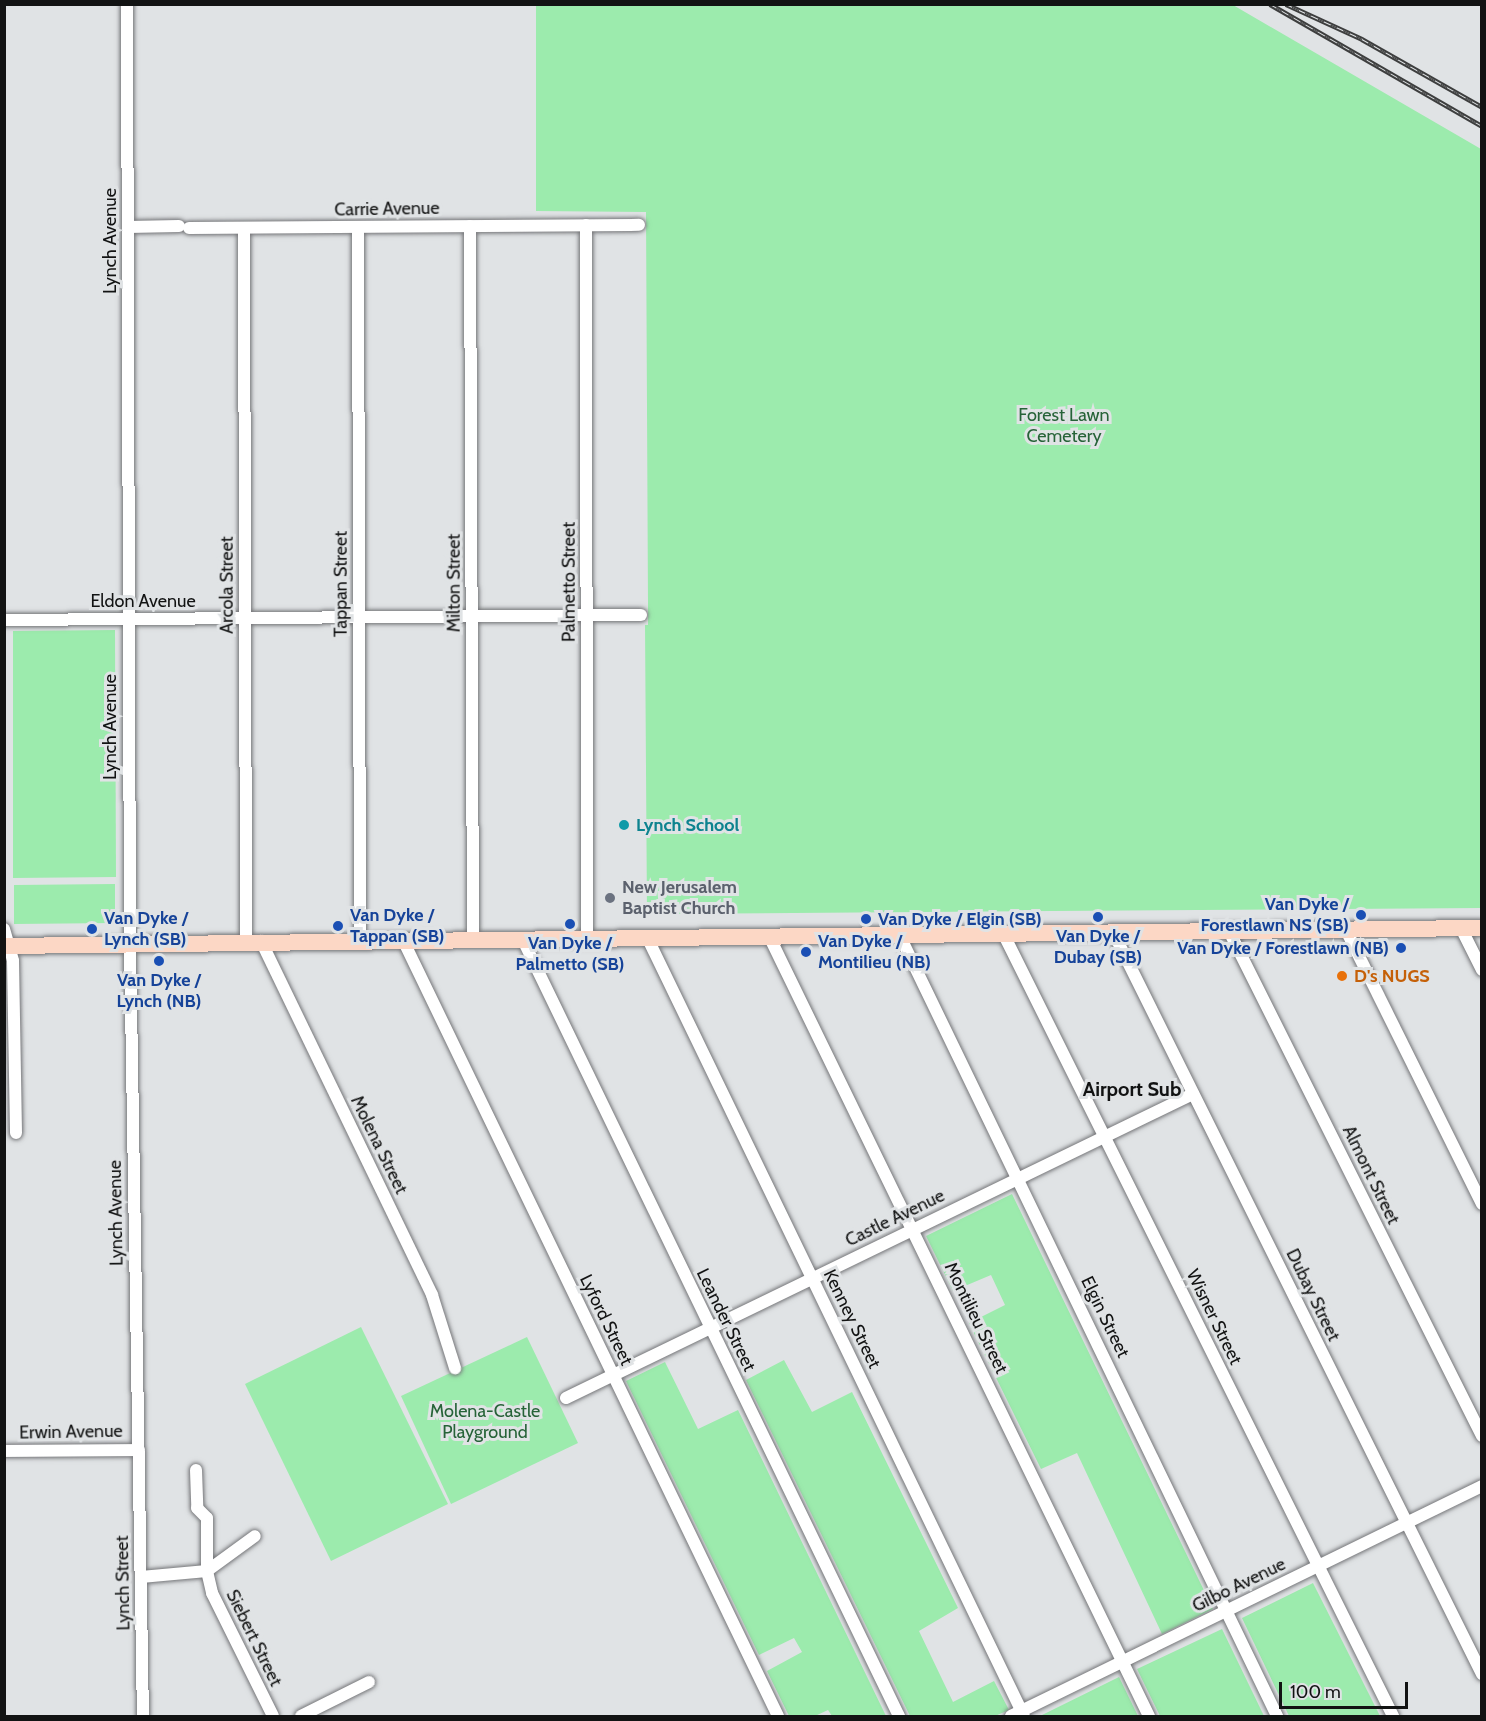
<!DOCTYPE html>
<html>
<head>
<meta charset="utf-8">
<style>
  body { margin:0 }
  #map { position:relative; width:1486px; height:1721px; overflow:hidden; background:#e0e3e5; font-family:Cabin,sans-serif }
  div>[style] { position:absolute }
  .green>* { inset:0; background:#9cebad }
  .roads { filter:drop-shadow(0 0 2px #757679) drop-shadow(0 0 2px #757679) }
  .minor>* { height:12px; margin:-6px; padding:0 6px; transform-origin:6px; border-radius:6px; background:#fff }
  .major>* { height:16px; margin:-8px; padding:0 8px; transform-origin:8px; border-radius:8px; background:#fcd7c5 }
  .rail>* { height:4.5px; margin-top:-2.25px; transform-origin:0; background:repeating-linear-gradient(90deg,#e0e3e5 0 7px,#3d3e3e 0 14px); box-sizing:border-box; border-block:2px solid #3d3e3e }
  .dots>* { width:16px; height:16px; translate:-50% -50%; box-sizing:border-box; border:3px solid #e0e3e5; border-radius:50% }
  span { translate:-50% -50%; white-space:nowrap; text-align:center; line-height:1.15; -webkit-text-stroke:6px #e0e3e5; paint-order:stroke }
  .street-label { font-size:18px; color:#121313 }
  .park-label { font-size:18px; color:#266338 }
  .culture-label { font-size:18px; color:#0d838f; font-weight:700 }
  .left { translate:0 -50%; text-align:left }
  .worship-label { font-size:18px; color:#5b616d; font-weight:700 }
  .transit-label { font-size:18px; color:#164399; font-weight:700 }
  .right { translate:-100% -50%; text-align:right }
  .food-label { font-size:18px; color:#c56008; font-weight:700 }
  .neighbourhood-label { font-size:20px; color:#121313; font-weight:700 }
  .frame { position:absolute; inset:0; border:6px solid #121313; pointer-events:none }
  .scale { position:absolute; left:1279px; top:1682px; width:129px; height:27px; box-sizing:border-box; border:3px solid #121313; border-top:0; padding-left:8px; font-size:18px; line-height:21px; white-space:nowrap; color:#121313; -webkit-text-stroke:4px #e0e3e5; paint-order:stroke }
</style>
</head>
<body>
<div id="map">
  <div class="green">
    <div style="clip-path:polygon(536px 5px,1233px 5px,1481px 149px,1481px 908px,647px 914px,645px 625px,648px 625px,648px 605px,646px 212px,536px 211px)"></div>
    <div style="clip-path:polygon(115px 630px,116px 877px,13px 878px,13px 631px)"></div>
    <div style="clip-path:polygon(115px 884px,115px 923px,14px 924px,14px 885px)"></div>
    <div style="clip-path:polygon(1012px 1194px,1213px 1609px,1162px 1634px,1077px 1453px,1041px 1469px,969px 1323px,1005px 1305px,991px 1275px,953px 1291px,926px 1236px)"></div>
    <div style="clip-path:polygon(361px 1327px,448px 1504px,331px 1561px,245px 1384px)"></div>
    <div style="clip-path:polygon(527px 1337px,578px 1443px,451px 1504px,401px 1396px)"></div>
    <div style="clip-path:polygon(784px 1360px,812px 1412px,852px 1392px,958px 1608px,919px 1631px,953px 1702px,994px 1681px,1009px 1710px,995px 1716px,910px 1716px,746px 1380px)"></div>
    <div style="clip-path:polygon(665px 1362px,698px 1429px,738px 1410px,886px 1716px,832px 1716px,828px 1710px,815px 1716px,789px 1716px,767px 1671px,802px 1652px,794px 1638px,759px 1655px,626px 1381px)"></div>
    <div style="clip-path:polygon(1313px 1583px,1380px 1716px,1289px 1716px,1242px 1618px)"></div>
    <div style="clip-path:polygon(1222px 1629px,1264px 1716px,1160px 1716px,1137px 1669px)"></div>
    <div style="clip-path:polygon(1119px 1677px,1138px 1716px,1040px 1716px)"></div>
  </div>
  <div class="roads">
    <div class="minor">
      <div style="left:127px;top:4px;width:939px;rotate:89.82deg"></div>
      <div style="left:130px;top:943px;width:773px;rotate:89.04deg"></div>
      <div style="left:586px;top:225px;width:713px;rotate:89.92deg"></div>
      <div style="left:470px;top:226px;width:713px;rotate:89.76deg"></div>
      <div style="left:128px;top:227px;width:51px;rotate:-1.1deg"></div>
      <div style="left:189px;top:228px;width:450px;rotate:-0.4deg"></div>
      <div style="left:244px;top:228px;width:713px;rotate:89.84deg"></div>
      <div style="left:358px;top:228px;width:712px;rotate:89.84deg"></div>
      <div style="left:4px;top:620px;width:637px;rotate:-0.45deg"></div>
      <div style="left:1461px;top:928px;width:47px;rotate:63.4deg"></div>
      <div style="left:4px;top:929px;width:33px;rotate:74deg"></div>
      <div style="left:13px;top:961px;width:172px;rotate:89deg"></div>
      <div style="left:1346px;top:930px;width:306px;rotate:63.6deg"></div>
      <div style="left:1229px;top:931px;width:565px;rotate:63.39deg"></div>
      <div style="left:1113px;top:932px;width:829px;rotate:63.56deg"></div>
      <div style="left:1003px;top:933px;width:875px;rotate:63.52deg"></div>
      <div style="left:899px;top:934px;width:869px;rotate:64.2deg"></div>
      <div style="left:769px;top:936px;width:868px;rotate:64.03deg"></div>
      <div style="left:647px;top:937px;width:865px;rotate:64.18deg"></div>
      <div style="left:522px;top:938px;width:865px;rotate:64.15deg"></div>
      <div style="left:403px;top:940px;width:862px;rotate:64.21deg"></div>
      <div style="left:261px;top:941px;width:393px;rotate:64.2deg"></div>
      <div style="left:432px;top:1295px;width:77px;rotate:72.5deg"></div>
      <div style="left:566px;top:1398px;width:697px;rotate:-25.87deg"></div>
      <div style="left:4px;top:1451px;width:135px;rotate:-0.4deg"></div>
      <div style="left:196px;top:1470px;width:38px;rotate:88deg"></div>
      <div style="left:197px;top:1508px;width:14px;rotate:45deg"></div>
      <div style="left:207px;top:1518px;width:53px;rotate:90deg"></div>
      <div style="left:207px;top:1571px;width:23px;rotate:77deg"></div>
      <div style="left:212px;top:1593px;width:137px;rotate:63.6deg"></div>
      <div style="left:141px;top:1577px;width:66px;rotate:-5.2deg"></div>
      <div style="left:207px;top:1571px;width:59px;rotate:-36.1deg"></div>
      <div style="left:301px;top:1716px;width:76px;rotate:-26.6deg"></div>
      <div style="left:1011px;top:1716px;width:524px;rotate:-26.03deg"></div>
    </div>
    <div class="major">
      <div style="left:4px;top:946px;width:1478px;rotate:-0.7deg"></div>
    </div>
  </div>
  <div class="rail">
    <div style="left:1270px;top:4px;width:245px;rotate:29.9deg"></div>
    <div style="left:1286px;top:4px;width:84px;rotate:24.7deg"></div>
    <div style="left:1362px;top:39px;width:138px;rotate:29.5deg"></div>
  </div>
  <div class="dots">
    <div style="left:624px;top:825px;background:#0f9aa8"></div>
    <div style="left:610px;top:898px;background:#6b7280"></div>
    <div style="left:1361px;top:915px;background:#1a4fb4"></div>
    <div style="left:1098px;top:917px;background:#1a4fb4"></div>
    <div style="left:866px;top:919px;background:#1a4fb4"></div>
    <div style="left:570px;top:924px;background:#1a4fb4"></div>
    <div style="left:338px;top:926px;background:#1a4fb4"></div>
    <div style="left:92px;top:929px;background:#1a4fb4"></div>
    <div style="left:1401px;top:948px;background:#1a4fb4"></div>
    <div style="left:806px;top:952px;background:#1a4fb4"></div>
    <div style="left:159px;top:961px;background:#1a4fb4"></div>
    <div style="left:1342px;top:976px;background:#e8710a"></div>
  </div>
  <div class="street-label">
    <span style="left:387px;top:209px;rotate:-1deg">Carrie Avenue</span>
    <span style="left:110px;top:241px;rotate:-90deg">Lynch Avenue</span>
    <span style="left:569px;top:582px;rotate:-90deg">Palmetto Street</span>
    <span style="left:454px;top:583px;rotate:-90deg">Milton Street</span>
    <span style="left:341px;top:584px;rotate:-90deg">Tappan Street</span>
    <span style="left:227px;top:585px;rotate:-90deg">Arcola Street</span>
    <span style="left:143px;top:601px">Eldon Avenue</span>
    <span style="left:110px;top:727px;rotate:-90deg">Lynch Avenue</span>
    <span style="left:379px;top:1145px;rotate:64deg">Molena Street</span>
    <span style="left:1371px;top:1175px;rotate:64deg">Almont Street</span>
    <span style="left:116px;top:1213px;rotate:-91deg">Lynch Avenue</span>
    <span style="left:895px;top:1218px;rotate:-26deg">Castle Avenue</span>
    <span style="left:1313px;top:1295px;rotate:64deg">Dubay Street</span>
    <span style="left:1105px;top:1317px;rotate:64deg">Elgin Street</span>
    <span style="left:1214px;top:1317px;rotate:64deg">Wisner Street</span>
    <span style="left:976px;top:1318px;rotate:64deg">Montilieu Street</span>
    <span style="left:852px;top:1319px;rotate:64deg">Kenney Street</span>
    <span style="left:606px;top:1320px;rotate:64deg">Lyford Street</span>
    <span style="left:726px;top:1320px;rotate:64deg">Leander Street</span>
    <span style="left:71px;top:1432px;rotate:-1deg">Erwin Avenue</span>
    <span style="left:123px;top:1583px;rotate:-91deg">Lynch Street</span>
    <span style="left:1239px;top:1585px;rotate:-26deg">Gilbo Avenue</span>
    <span style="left:254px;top:1638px;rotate:64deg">Siebert Street</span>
  </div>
  <div class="park-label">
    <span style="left:1064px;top:426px">Forest Lawn<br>Cemetery</span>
    <span style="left:485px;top:1422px">Molena-Castle<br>Playground</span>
  </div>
  <div class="culture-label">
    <span class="left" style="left:636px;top:825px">Lynch School</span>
  </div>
  <div class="worship-label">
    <span class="left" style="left:622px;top:898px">New Jerusalem<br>Baptist Church</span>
  </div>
  <div class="transit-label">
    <span class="right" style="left:1349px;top:915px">Van Dyke /<br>Forestlawn NS (SB)</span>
    <span class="left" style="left:350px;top:926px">Van Dyke /<br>Tappan (SB)</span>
    <span class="left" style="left:104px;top:929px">Van Dyke /<br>Lynch (SB)</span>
    <span class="left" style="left:878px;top:919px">Van Dyke / Elgin (SB)</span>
    <span style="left:1098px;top:947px">Van Dyke /<br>Dubay (SB)</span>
    <span class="left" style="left:818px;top:952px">Van Dyke /<br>Montilieu (NB)</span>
    <span style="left:570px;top:954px">Van Dyke /<br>Palmetto (SB)</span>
    <span class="right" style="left:1389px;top:948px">Van Dyke / Forestlawn (NB)</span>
    <span style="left:159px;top:991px">Van Dyke /<br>Lynch (NB)</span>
  </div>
  <div class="food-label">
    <span class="left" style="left:1354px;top:976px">D's NUGS</span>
  </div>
  <div class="neighbourhood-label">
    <span style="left:1132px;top:1089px">Airport Sub</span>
  </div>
  <div class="frame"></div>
  <div class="scale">100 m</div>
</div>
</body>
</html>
